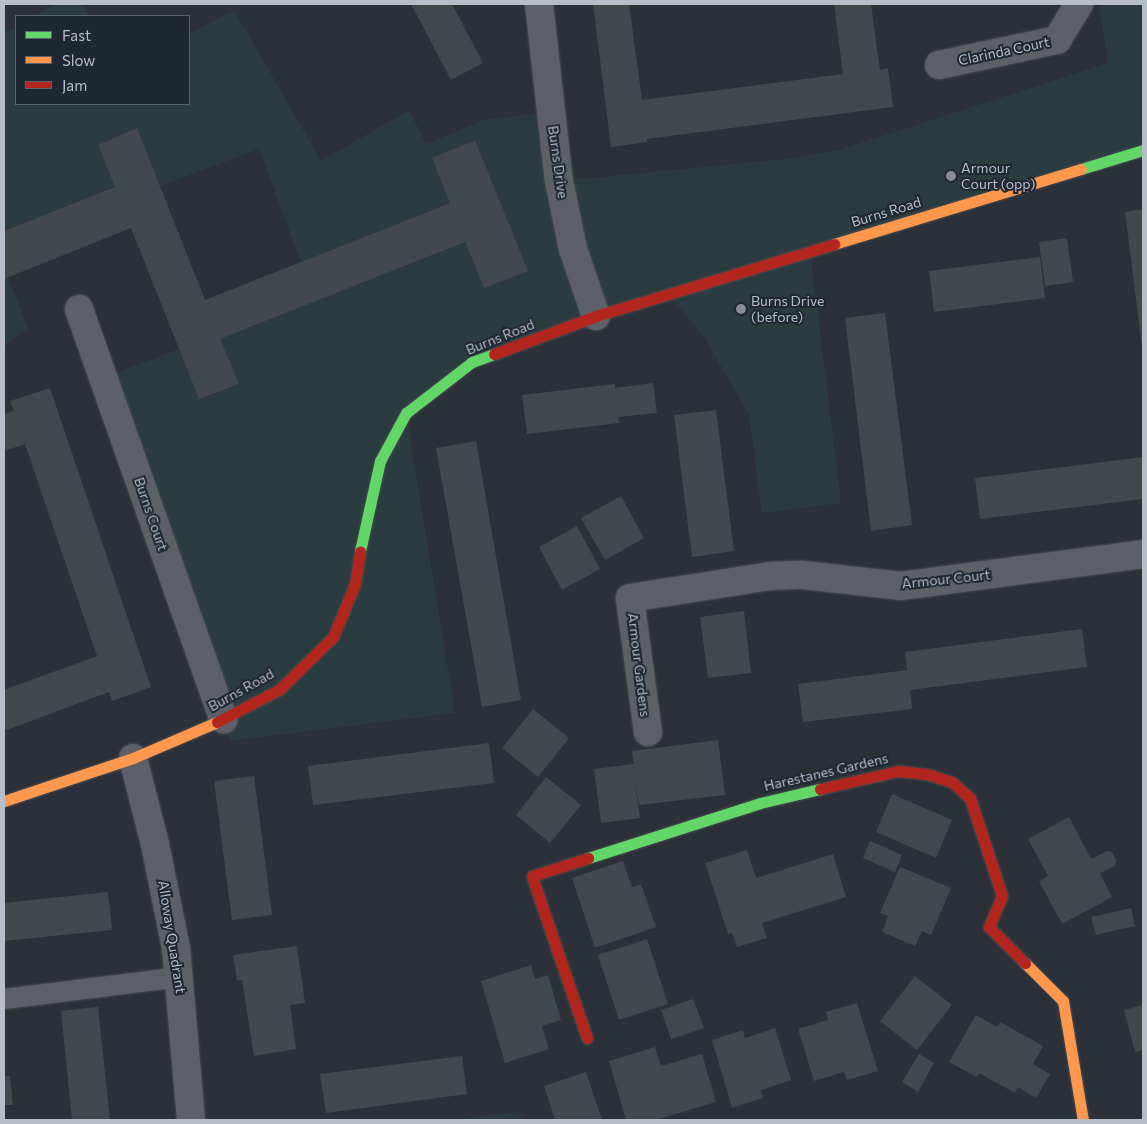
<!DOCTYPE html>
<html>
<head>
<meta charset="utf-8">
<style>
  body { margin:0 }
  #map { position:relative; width:1147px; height:1124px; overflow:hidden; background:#2c3139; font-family:Commissioner,sans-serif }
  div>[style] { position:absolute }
  .green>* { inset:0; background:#2a3c3f }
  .building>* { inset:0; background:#43474e }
  .roads { filter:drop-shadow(0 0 1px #484c52) drop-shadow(0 0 1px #484c52) }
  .lane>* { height:20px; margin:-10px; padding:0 10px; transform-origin:10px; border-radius:10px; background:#5d6068 }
  .street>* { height:28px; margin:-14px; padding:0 14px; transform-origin:14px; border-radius:14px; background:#5d6068 }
  .fast>* { height:11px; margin:-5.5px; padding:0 5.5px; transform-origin:5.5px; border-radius:5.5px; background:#63d668 }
  .slow>* { height:11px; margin:-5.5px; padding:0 5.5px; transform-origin:5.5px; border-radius:5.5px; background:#ff974d }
  .jam>* { height:11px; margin:-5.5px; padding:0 5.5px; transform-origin:5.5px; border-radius:5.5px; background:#b3261e }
  .dots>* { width:14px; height:14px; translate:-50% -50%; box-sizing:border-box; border:2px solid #202734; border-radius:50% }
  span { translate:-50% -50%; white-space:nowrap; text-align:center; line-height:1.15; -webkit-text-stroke:4px #202734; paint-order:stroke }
  .street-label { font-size:14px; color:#b7bec9 }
  .poi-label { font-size:14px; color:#b7bec9 }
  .left { translate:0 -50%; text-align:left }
  .frame { position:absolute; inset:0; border:5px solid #b7bec9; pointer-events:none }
  .legend { position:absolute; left:15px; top:15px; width:175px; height:90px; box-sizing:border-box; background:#202734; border:1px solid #5c6370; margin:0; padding:6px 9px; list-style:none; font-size:15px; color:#b7bec9 }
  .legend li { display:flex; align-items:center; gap:10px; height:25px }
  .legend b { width:25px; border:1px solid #5c6370 }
</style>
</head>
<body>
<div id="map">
  <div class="green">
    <div style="clip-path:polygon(56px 4px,82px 4px,90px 16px,34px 16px)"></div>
    <div style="clip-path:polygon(1099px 4px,1143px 4px,1143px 150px,810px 251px,841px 503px,762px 513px,749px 414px,705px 339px,669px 294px,472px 362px,406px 413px,455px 713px,230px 741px,103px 378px,179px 349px,200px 399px,238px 384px,220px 339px,465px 242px,484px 288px,527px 271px,475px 140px,432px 158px,450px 203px,301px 262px,259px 149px,160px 186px,137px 129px,98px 145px,115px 187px,4px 231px,4px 34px,16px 27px,16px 104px,189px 104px,189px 33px,234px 10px,321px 161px,409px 110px,426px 144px,483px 120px,551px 112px,560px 181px,796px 158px,842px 149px,1108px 63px)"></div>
    <div style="clip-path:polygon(8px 277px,28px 329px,4px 346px,4px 279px)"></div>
    <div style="clip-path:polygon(518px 1112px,523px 1120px,450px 1120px)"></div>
  </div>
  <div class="building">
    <div style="clip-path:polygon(411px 4px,452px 4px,483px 63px,451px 80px)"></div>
    <div style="clip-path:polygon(593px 4px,629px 4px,642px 100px,843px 74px,834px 4px,871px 4px,880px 70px,888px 68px,893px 107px,647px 139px,647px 142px,611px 147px)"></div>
    <div style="clip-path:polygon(137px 128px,205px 300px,450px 203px,432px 158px,475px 140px,528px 271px,484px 288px,465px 242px,220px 339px,239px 384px,199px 399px,131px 228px,4px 279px,4px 231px,115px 187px,98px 145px)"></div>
    <div style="clip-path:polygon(1143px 209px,1143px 346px,1142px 346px,1125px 212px)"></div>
    <div style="clip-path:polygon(1067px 238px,1073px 282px,1045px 286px,1039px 242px)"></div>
    <div style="clip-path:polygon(1040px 257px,1045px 298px,934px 312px,929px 271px)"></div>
    <div style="clip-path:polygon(885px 313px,912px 525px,871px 531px,845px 318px)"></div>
    <div style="clip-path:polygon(653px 383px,657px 413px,618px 417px,619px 423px,527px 434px,522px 395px,615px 384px,615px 388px)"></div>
    <div style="clip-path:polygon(50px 388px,151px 687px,112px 701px,109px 692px,4px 731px,4px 690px,97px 656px,25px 444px,4px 451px,4px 414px,14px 411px,10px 401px)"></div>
    <div style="clip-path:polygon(716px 410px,734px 551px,692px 557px,674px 415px)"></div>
    <div style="clip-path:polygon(476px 441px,521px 700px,482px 707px,436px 448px)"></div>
    <div style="clip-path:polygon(1143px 457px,1143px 499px,980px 519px,975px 478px)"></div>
    <div style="clip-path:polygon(621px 496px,644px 538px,605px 560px,581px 518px)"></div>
    <div style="clip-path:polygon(577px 526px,600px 569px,562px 590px,539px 547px)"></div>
    <div style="clip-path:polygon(744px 611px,751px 673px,708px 678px,700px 617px)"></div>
    <div style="clip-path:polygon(1082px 629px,1087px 667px,910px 690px,912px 709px,803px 722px,798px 684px,907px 670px,905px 652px)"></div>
    <div style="clip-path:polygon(533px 709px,569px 738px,538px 777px,502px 748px)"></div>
    <div style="clip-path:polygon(718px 740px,725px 795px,639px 805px,635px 784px,640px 818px,601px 823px,594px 769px,634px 764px,632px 751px)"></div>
    <div style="clip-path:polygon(489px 743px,494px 783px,313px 805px,308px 766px)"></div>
    <div style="clip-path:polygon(254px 776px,272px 915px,232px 920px,214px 781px)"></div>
    <div style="clip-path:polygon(546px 777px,581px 805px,550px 843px,516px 815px)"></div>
    <div style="clip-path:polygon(892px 794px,952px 820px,936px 858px,876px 832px)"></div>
    <div style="clip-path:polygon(1069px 817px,1091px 859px,1107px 851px,1112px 852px,1116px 860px,1115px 866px,1100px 873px,1112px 897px,1062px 924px,1039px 881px,1048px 876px,1028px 839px)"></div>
    <div style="clip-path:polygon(870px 841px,902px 855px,895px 872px,863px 858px)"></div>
    <div style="clip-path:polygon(747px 850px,756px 878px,833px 854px,846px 897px,762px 923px,767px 938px,737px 947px,732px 933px,728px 934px,705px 863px)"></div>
    <div style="clip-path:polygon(623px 861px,632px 887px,641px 884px,656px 927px,595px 948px,572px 878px)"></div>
    <div style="clip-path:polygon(900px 867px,951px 888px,931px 935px,922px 931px,915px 946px,882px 932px,888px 916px,880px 913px)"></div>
    <div style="clip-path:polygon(108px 892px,112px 930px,4px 941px,4px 903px)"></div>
    <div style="clip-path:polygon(1131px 908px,1135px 926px,1096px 935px,1091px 917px)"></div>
    <div style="clip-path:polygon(647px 939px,668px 1004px,619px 1020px,598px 955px)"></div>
    <div style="clip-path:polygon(297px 946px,305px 1003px,290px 1005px,296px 1049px,254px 1056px,242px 980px,237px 981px,233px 955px)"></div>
    <div style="clip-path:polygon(531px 965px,535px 979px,548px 975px,561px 1020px,542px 1026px,549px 1049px,505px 1063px,481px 981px)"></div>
    <div style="clip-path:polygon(915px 976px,952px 1005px,917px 1050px,880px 1021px)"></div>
    <div style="clip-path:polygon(693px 999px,704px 1028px,671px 1039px,661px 1010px)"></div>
    <div style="clip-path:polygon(857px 1003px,878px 1071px,847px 1080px,844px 1072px,814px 1081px,798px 1029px,828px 1020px,826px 1012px)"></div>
    <div style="clip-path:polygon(1143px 1005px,1143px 1050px,1135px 1052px,1124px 1010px)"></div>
    <div style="clip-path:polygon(98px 1007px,110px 1120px,72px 1120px,61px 1011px)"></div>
    <div style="clip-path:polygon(976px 1015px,997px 1027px,1000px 1022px,1043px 1046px,1033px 1064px,1050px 1074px,1036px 1098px,1018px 1087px,1015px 1093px,979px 1073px,977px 1077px,949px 1062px)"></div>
    <div style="clip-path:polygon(775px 1028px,791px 1080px,761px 1090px,763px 1098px,732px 1108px,712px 1040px,743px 1030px,745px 1038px)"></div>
    <div style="clip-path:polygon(655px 1047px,661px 1066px,702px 1054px,716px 1102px,655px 1120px,626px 1120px,609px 1061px)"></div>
    <div style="clip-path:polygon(919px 1054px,934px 1063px,918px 1092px,902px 1082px)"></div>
    <div style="clip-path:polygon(462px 1056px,467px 1094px,326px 1113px,320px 1074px)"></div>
    <div style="clip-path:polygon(586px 1072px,602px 1120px,555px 1120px,544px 1086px)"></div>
    <div style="clip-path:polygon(4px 1076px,10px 1076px,13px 1105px,4px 1105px)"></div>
  </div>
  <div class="roads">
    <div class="lane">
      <div style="left:4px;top:999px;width:177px;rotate:-7.1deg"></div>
    </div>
    <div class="street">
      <div style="left:539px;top:4px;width:178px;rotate:83.6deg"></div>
      <div style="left:559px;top:181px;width:69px;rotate:78.4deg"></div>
      <div style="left:573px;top:249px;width:71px;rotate:71.1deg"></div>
      <div style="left:939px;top:65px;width:121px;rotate:-12deg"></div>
      <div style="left:1057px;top:40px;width:42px;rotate:-58.6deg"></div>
      <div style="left:79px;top:309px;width:435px;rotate:70.6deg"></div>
      <div style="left:648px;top:732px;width:135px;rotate:-97.7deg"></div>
      <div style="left:630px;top:598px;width:142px;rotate:-8.9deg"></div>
      <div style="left:770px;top:576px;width:33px;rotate:-2deg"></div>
      <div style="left:803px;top:575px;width:99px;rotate:6.4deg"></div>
      <div style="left:901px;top:586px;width:244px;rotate:-7.5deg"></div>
      <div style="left:133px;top:758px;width:89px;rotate:75.7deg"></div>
      <div style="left:155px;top:844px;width:106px;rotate:78.6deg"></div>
      <div style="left:176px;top:948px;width:173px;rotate:85deg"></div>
    </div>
    <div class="fast">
      <div style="left:1081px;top:169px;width:65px;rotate:-17deg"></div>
      <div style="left:360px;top:551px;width:92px;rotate:-77.5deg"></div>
      <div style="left:380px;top:461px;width:55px;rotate:-61.6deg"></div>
      <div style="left:406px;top:413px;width:83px;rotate:-37.7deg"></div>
      <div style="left:472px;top:362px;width:23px;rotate:-20deg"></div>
      <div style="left:588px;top:858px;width:181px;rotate:-17.7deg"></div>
      <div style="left:760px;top:803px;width:62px;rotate:-13.1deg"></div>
    </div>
    <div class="slow">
      <div style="left:834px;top:244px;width:258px;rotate:-16.9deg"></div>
      <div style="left:4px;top:801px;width:136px;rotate:-18.4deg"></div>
      <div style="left:133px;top:758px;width:91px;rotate:-23.2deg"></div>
      <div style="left:1025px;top:963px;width:54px;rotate:45deg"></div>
      <div style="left:1063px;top:1001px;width:121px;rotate:80.5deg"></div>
    </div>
    <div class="jam">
      <div style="left:494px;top:354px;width:109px;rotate:-20.4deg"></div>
      <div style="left:596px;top:316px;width:249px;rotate:-16.8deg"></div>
      <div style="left:217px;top:722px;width:71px;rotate:-27.6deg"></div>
      <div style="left:280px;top:689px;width:74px;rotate:-44.5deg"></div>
      <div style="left:333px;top:637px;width:57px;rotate:-67.5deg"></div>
      <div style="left:355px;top:584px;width:33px;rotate:-81deg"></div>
      <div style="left:820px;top:789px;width:80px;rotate:-13deg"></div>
      <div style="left:898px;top:771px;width:29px;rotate:6deg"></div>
      <div style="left:927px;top:774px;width:26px;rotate:18deg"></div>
      <div style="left:952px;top:782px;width:24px;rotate:42deg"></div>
      <div style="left:970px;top:798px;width:103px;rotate:71.9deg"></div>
      <div style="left:1002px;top:896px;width:34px;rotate:113deg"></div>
      <div style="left:989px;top:927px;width:51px;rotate:45deg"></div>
      <div style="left:587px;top:1038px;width:171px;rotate:-108.8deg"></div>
      <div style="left:532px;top:876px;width:59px;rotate:-17.8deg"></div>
    </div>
  </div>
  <div class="dots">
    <div style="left:951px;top:176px;background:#868d97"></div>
    <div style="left:741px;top:309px;background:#868d97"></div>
  </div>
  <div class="street-label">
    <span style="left:1004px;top:51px;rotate:-12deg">Clarinda Court</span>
    <span style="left:558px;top:162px;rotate:82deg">Burns Drive</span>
    <span style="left:886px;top:212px;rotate:-17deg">Burns Road</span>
    <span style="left:500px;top:337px;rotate:-22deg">Burns Road</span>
    <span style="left:151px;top:514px;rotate:71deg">Burns Court</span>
    <span style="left:946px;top:579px;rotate:-6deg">Armour Court</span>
    <span style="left:639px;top:665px;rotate:83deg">Armour Gardens</span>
    <span style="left:241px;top:690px;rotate:-29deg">Burns Road</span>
    <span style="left:826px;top:772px;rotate:-13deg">Harestanes Gardens</span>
    <span style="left:172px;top:937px;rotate:81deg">Alloway Quadrant</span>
  </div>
  <div class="poi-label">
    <span class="left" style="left:961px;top:176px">Armour<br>Court (opp)</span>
    <span class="left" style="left:751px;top:309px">Burns Drive<br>(before)</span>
  </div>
  <div class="frame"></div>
  <ul class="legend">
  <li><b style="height:6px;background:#63d668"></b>Fast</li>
  <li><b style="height:6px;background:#ff974d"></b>Slow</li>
  <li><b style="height:6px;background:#b3261e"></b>Jam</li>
  </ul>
</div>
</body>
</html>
